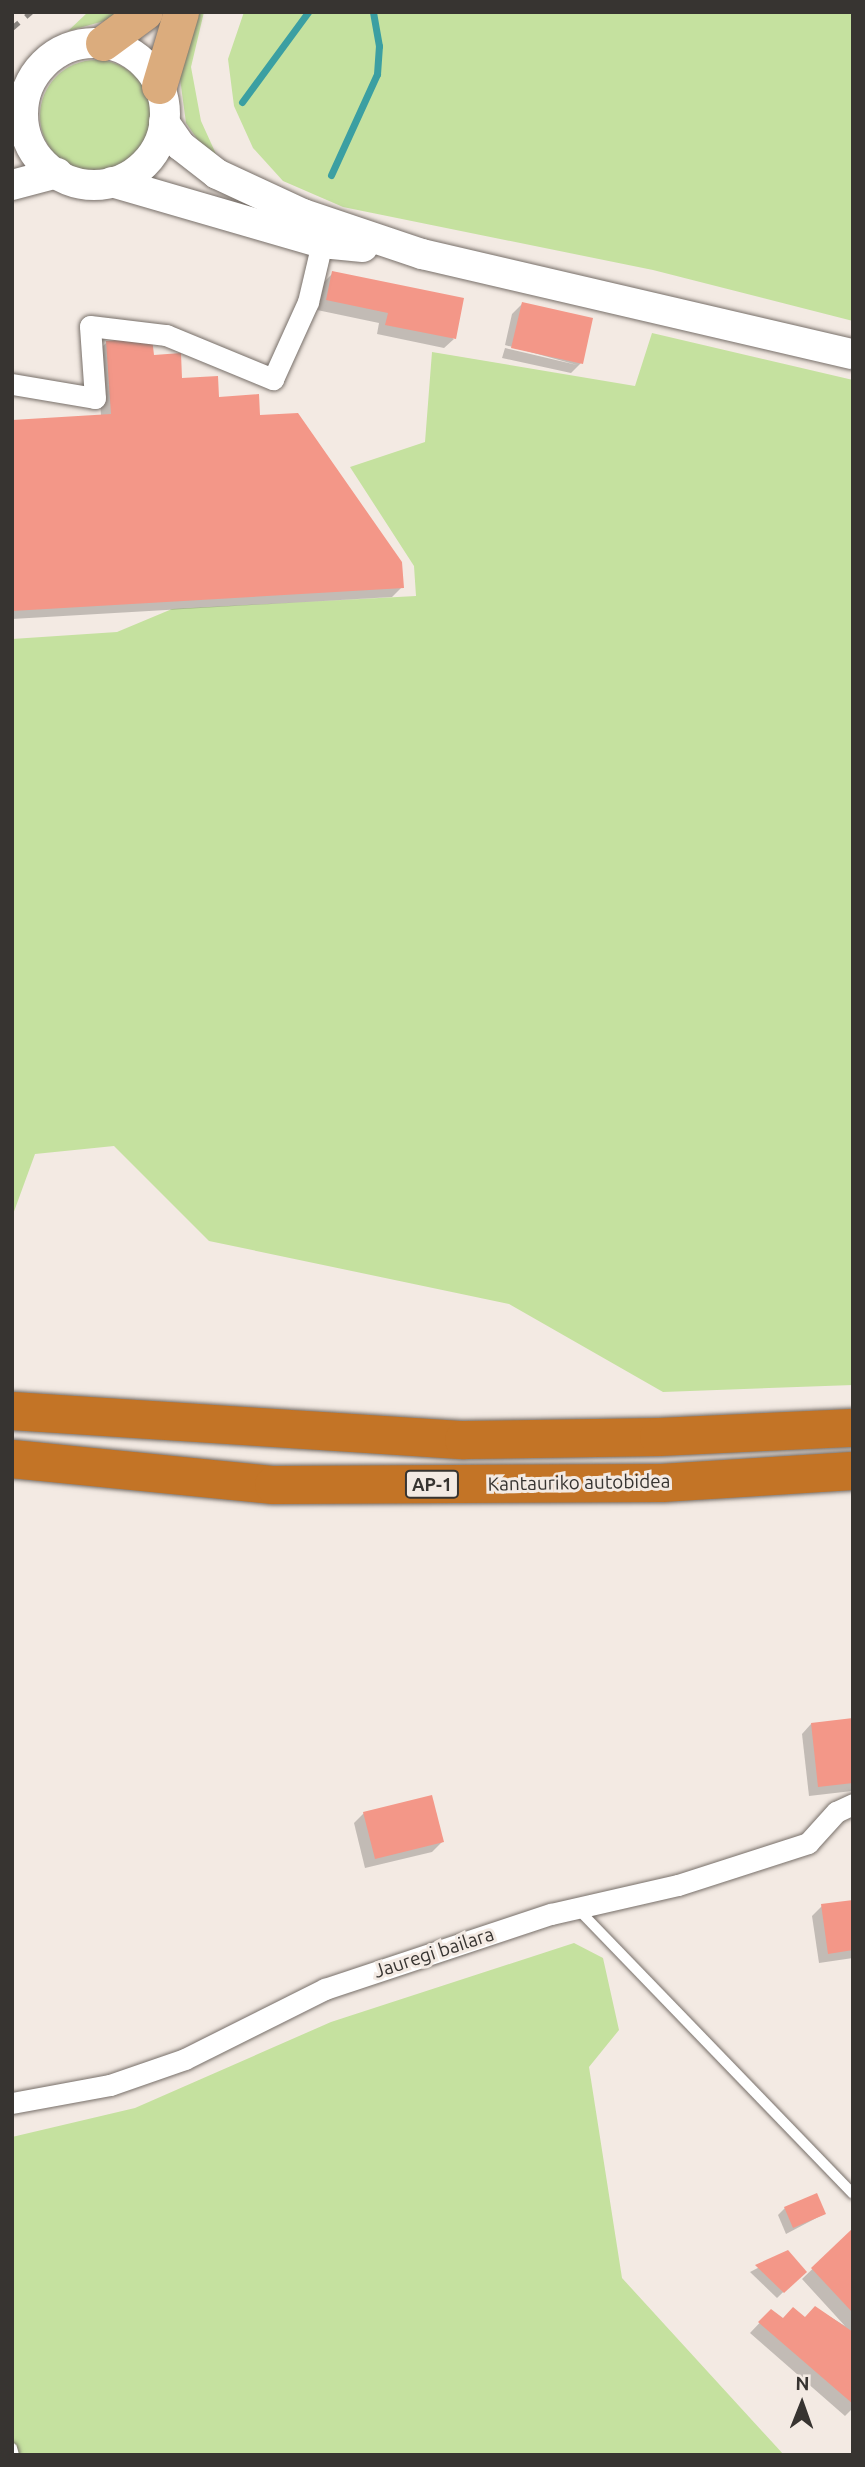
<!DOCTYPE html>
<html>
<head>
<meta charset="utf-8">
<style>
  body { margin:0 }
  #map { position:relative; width:865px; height:2467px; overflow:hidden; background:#f3eae3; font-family:Ubuntu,sans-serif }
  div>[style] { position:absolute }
  .green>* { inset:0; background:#c5e19f }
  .round { border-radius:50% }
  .shadow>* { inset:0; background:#0003 }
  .stream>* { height:7px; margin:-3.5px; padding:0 3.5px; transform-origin:3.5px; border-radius:3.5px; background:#3b9fa2 }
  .building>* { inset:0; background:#f39788 }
  .roads { filter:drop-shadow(0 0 2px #776f69) drop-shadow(0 0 2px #776f69) }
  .service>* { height:10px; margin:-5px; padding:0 5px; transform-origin:5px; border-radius:5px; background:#fff }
  .minor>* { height:21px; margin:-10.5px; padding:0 10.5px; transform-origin:10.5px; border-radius:10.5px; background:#fff }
  .secondary>* { height:30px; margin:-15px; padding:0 15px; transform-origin:15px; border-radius:15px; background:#fff }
  .secondary>.ring { margin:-15px; padding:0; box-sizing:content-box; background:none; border:30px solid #fff; border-radius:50% }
  .primary>* { height:35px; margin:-17.5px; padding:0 17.5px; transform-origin:17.5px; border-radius:17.5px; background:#dbac7d }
  .motorway>* { height:38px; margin:-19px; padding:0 19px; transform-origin:19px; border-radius:19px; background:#c37426 }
  .rail>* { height:5px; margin-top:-2.5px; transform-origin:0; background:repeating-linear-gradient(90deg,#89847f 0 9px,transparent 0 18px) }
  span { translate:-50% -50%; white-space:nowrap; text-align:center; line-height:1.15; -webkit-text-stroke:6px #f3eae3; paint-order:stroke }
  .shield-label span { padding:2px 5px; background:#f3eae3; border:2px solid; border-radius:5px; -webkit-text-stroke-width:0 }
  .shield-label { font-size:18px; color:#373431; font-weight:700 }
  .street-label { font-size:19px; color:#373431 }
  .frame { position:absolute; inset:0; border:14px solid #373431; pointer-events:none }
  .north { position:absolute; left:767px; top:2369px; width:70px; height:70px; -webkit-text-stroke:5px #f3eae3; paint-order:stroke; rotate:1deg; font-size:19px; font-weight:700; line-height:28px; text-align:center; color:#373431 }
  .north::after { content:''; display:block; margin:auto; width:24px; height:32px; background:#373431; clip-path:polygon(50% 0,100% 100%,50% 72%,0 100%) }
</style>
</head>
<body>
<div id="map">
  <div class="green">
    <div style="clip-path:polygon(88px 12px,137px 12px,68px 31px)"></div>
    <div style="clip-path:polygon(188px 12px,204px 12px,191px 67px,201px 121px,216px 154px,202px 146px,186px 123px,177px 56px)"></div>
    <div style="clip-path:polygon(244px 12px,853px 12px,853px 321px,653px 270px,343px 207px,283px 181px,253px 148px,234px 106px,228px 59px)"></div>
    <div class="round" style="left:40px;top:60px;width:112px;height:112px"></div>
    <div style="clip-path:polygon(652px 333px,853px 380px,853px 1385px,663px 1392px,509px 1304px,209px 1241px,114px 1146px,35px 1154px,12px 1217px,12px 639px,117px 632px,172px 609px,416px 596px,414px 566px,350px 467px,425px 442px,432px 352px,635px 386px)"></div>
    <div style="clip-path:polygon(574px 1943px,603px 1958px,619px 2030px,589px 2067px,622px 2278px,784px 2455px,12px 2455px,12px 2137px,135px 2108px,331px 2022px)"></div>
  </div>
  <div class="shadow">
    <div style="clip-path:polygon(333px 273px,454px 339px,444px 348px,377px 334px,379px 323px,317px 310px,323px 283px)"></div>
    <div style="clip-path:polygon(522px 304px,581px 363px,571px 373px,502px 358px,505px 348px,577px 365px,505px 345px,512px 314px)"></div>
    <div style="clip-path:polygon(107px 342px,152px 357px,181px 380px,258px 417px,402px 587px,392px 597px,12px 619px,12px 422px,101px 416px,97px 352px)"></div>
    <div style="clip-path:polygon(853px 1720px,852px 1791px,809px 1796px,802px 1734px,811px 1724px)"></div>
    <div style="clip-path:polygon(364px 1813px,442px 1842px,432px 1852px,365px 1868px,354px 1823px)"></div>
    <div style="clip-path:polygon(853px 1901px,853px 1958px,819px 1963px,812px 1916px,822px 1906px)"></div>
    <div style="clip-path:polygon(785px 2208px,824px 2214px,786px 2234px,778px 2215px)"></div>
    <div style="clip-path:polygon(853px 2230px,853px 2408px,845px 2416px,750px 2333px,771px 2311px,783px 2320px,804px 2319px,816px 2308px,845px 2326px,802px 2279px)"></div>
    <div style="clip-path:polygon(787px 2253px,804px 2272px,777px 2298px,750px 2272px)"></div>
  </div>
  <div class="stream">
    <div style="left:242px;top:102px;width:112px;rotate:-53.7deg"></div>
    <div style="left:331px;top:175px;width:111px;rotate:-65.5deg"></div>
    <div style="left:377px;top:74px;width:28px;rotate:-86deg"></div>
    <div style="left:379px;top:46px;width:35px;rotate:-100deg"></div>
  </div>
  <div class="building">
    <div style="clip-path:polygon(332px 271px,464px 298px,456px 339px,385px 325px,388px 313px,326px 300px)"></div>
    <div style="clip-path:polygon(522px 302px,593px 318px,583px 364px,511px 348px)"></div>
    <div style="clip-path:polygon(152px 338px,154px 355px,181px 353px,182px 378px,218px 376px,219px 397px,259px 394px,260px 415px,298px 413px,402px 562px,404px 588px,12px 611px,12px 420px,111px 414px,106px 341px)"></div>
    <div style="clip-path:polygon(853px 1718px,853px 1783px,818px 1787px,811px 1723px)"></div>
    <div style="clip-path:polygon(432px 1795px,444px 1842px,375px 1859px,363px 1812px)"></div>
    <div style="clip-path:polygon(853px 1900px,853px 1950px,828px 1954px,821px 1904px)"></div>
    <div style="clip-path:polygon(817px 2193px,826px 2214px,793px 2228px,784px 2207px)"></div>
    <div style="clip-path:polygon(853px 2228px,853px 2313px,811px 2268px)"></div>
    <div style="clip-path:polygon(788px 2250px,807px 2272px,784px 2293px,755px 2265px)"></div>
    <div style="clip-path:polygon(815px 2306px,853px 2332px,853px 2404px,758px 2322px,771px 2309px,783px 2318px,793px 2307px,805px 2317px)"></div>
  </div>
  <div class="roads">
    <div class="service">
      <div style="left:577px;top:1908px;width:397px;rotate:46deg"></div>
      <div style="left:12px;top:2448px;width:7px;rotate:74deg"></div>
    </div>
    <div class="minor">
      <div style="left:12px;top:384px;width:84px;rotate:9.6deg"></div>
      <div style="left:95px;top:398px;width:72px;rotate:-94deg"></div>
      <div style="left:90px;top:326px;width:77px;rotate:6.8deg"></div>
      <div style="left:166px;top:335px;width:116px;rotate:22.4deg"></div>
      <div style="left:273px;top:379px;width:85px;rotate:-65.6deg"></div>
      <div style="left:308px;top:302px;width:61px;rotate:-76.7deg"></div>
      <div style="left:12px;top:2103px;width:100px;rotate:-10.4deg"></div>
      <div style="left:110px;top:2085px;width:79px;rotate:-19.1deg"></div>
      <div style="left:185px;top:2059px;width:157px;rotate:-26.6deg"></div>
      <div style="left:325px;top:1989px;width:238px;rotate:-18.4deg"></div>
      <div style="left:551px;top:1914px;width:130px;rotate:-12.9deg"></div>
      <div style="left:678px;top:1885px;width:137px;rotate:-17.9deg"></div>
      <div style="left:808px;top:1843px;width:42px;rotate:-47.9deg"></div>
      <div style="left:836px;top:1812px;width:19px;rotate:-25deg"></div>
    </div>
    <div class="secondary">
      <div class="ring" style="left:23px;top:43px;width:112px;height:112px"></div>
      <div style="left:164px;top:122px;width:29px;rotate:55deg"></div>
      <div style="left:181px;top:146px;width:46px;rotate:37.9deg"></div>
      <div style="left:217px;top:174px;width:95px;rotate:24.9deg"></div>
      <div style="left:303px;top:214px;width:126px;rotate:18.6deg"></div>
      <div style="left:422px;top:254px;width:442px;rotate:13.1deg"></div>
      <div style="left:112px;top:182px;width:219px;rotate:16.2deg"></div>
      <div style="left:322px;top:243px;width:41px;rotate:5.6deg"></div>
      <div style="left:12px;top:185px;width:47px;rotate:-14.9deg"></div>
    </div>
    <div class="primary">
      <div style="left:103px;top:43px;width:52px;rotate:-36.4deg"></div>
      <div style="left:159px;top:86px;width:77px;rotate:-73.4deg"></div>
    </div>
    <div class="motorway">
      <div style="left:12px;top:1411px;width:453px;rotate:3.7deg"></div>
      <div style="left:464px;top:1440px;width:195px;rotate:-0.9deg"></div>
      <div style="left:659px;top:1437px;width:194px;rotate:-2.7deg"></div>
      <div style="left:12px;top:1459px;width:263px;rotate:5.7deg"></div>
      <div style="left:274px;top:1485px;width:388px;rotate:-0.3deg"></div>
      <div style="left:662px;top:1483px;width:191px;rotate:-3.6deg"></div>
    </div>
  </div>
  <div class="rail">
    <div style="left:12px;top:28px;width:25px;rotate:-40deg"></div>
  </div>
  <div class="shield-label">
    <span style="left:432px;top:1484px">AP-1</span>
  </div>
  <div class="street-label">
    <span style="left:579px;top:1483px;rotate:-1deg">Kantauriko autobidea</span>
    <span style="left:434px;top:1953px;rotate:-18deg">Jauregi bailara</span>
  </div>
  <div class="frame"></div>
  <div class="north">N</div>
</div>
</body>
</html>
